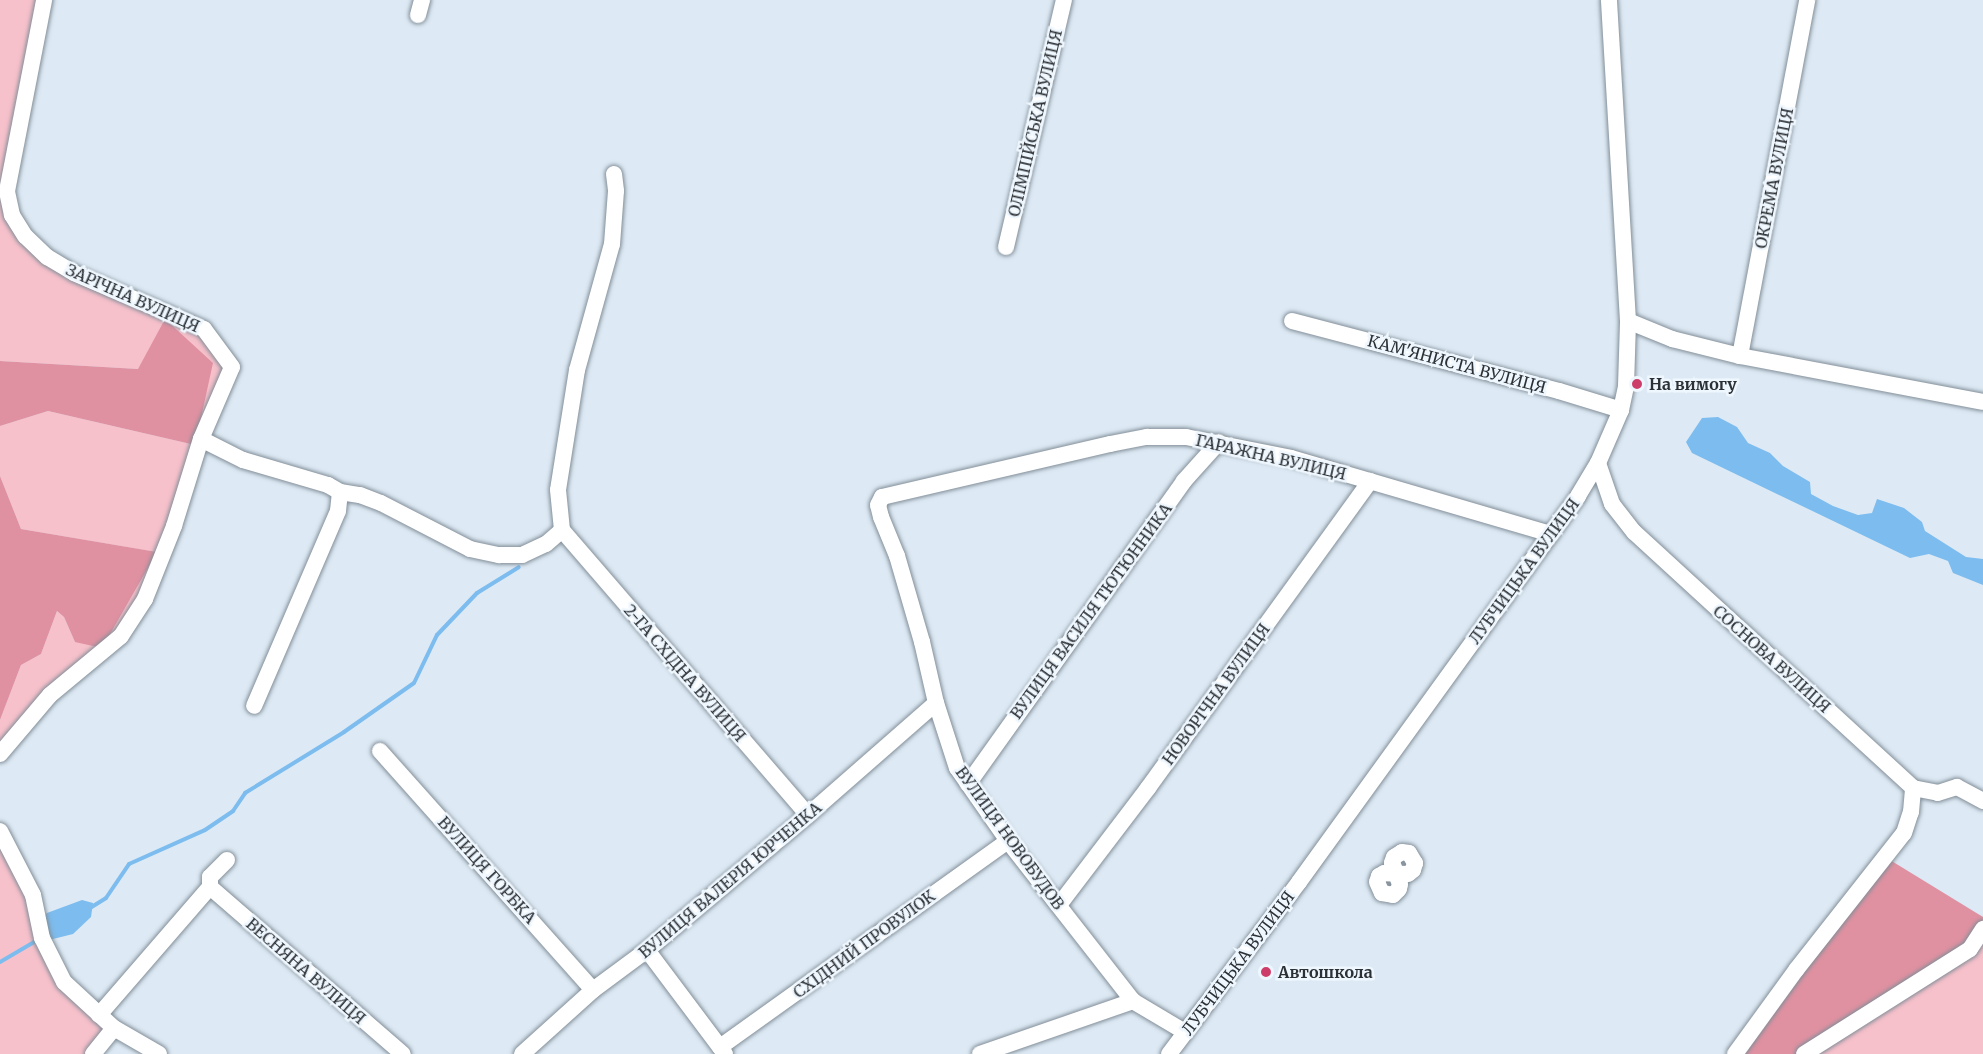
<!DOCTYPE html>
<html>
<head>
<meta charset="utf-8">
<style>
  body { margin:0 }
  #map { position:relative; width:1983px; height:1054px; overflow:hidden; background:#ddeaf5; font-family:Merriweather,serif }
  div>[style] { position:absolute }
  .green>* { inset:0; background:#f7c1cb }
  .forest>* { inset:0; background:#e091a1 }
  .water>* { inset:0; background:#7dbcee }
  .stream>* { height:4px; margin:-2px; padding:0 2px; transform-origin:2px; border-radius:2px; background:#7dbcee }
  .roads { filter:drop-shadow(0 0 2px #828e98) drop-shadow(0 0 2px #828e98) }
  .minor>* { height:16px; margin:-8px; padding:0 8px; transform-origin:8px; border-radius:8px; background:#fff }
  .dots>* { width:16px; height:16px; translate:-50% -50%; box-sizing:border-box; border:3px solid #eff7fe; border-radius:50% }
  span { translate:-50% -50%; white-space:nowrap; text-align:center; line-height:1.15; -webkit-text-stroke:5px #eff7fe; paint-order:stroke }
  .street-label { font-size:16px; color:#2c3136 }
  .poi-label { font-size:16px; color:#2c3136; font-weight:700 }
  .left { translate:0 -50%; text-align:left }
</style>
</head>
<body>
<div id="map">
  <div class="green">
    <div style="clip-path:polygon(0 0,44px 0,7px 191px,47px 257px,204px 329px,232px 367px,145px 599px,0 754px,0 720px,21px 665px,41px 654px,57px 611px,64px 617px,75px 642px,156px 552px,21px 529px,0 476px,0 426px,48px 411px,195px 445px,138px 369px,0 361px)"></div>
    <div style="clip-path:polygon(0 831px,53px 965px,114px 1028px,93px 1054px,0 1054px)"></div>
    <div style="clip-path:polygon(1983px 932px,1983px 1054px,1819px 1054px)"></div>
  </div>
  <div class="forest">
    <div style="clip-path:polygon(165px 319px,213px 363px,195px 445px,48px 411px,0 426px,0 361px,138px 369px)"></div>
    <div style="clip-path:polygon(0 476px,21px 529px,157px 552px,102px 648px,75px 642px,64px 617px,57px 611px,41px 654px,21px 665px,0 720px)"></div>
    <div style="clip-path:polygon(1890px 860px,1983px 917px,1983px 932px,1819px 1054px,1734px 1054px)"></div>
  </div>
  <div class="water">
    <div style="clip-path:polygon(1718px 417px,1737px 427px,1748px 443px,1770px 453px,1783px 466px,1810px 482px,1811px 494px,1833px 506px,1858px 515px,1872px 513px,1877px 499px,1904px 508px,1922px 522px,1925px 531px,1966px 557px,1983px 559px,1983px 585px,1953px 573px,1948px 561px,1929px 554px,1910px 558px,1692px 453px,1686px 442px,1702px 418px)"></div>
    <div style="clip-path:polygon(82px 900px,93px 903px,91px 917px,73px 934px,49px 940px,42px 919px,47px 913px)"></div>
  </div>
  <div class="stream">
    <div style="left:90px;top:908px;width:19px;rotate:-32deg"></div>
    <div style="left:106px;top:898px;width:41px;rotate:-55.9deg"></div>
    <div style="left:129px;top:864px;width:83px;rotate:-24.1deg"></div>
    <div style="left:205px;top:830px;width:34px;rotate:-34deg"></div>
    <div style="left:233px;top:811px;width:22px;rotate:-56deg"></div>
    <div style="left:245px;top:793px;width:116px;rotate:-31.6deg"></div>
    <div style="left:344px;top:732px;width:85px;rotate:-35deg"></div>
    <div style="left:414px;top:683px;width:53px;rotate:-64.4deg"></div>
    <div style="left:437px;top:635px;width:58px;rotate:-46.4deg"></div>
    <div style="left:477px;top:593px;width:49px;rotate:-31.8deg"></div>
    <div style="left:0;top:962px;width:42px;rotate:-30.3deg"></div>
  </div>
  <div class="roads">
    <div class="minor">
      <div style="left:418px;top:15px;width:16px;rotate:-75deg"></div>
      <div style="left:614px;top:174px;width:17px;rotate:83deg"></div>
      <div style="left:616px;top:191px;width:53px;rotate:94.3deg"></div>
      <div style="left:612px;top:244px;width:131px;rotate:105.5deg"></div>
      <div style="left:577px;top:370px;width:121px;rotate:99deg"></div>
      <div style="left:558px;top:490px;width:40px;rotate:84.3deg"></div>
      <div style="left:562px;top:530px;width:376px;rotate:49.2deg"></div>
      <div style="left:1006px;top:247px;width:254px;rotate:-76.8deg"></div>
      <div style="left:1292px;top:321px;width:276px;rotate:14.7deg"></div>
      <div style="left:1559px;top:391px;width:65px;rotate:17deg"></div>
      <div style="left:1628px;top:321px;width:48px;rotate:22.2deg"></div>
      <div style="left:1672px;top:339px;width:70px;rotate:14deg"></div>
      <div style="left:1740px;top:356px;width:247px;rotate:10.7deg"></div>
      <div style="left:1740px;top:356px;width:362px;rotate:-79.3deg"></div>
      <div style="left:201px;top:439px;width:47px;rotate:26.6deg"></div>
      <div style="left:243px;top:460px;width:89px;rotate:16.4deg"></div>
      <div style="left:328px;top:485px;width:14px;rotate:30deg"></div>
      <div style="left:340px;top:492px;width:19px;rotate:96deg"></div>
      <div style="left:338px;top:511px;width:212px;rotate:113.3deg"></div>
      <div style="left:1598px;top:463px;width:43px;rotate:71.1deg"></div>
      <div style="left:1612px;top:504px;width:36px;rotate:52deg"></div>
      <div style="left:1634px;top:532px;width:379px;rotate:42.5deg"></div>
      <div style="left:1913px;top:788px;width:25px;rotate:11deg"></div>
      <div style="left:1938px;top:793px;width:20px;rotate:-18deg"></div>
      <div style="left:1957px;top:787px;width:30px;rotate:28deg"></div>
      <div style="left:340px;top:492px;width:20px;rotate:9deg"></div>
      <div style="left:360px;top:495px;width:22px;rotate:21deg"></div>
      <div style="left:381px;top:503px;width:100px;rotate:27.3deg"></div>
      <div style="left:470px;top:549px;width:30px;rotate:12deg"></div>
      <div style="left:499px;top:555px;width:23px"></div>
      <div style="left:522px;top:555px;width:26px;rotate:-25deg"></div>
      <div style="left:546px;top:544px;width:21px;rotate:-41deg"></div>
      <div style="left:380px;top:751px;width:320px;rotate:48.3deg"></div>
      <div style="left:0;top:754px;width:77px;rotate:-49.7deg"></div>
      <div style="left:50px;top:695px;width:92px;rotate:-39.7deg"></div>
      <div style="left:121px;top:636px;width:44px;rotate:-57deg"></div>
      <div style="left:145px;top:599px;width:79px;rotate:-68.3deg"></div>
      <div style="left:174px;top:526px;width:91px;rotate:-72.8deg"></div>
      <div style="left:201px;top:439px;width:78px;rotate:-66.7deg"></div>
      <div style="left:232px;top:367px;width:47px;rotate:-126.4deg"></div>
      <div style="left:204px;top:329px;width:142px;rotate:-156.7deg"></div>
      <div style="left:74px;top:273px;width:31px;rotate:-149deg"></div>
      <div style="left:47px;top:257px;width:30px;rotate:-136deg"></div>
      <div style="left:25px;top:236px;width:25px;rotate:-122deg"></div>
      <div style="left:12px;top:215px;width:25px;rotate:-102deg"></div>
      <div style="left:7px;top:191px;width:195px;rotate:-79deg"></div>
      <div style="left:968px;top:784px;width:372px;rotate:-54.5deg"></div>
      <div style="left:1184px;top:481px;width:52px;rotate:-48.1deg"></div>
      <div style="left:0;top:831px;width:72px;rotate:62.7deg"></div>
      <div style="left:33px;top:895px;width:44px;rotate:78.2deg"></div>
      <div style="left:42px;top:938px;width:49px;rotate:63.4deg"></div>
      <div style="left:64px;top:982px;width:68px;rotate:42.6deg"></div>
      <div style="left:114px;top:1028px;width:52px;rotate:30deg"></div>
      <div style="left:227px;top:860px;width:24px;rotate:135deg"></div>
      <div style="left:210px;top:877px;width:10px;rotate:90deg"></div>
      <div style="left:210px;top:887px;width:255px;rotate:40.9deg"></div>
      <div style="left:1396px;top:872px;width:10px;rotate:-114deg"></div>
      <div style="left:1392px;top:863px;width:6px;rotate:-72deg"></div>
      <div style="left:1394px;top:857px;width:9px;rotate:-32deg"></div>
      <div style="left:1402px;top:852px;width:7px;rotate:8deg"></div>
      <div style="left:1409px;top:853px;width:12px;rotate:59deg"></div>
      <div style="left:1415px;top:863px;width:7px;rotate:106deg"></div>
      <div style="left:1413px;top:870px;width:6px;rotate:141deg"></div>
      <div style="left:1408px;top:874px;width:24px;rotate:-178deg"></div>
      <div style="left:1384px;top:873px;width:6px;rotate:149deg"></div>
      <div style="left:1379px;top:876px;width:6px;rotate:108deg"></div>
      <div style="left:1377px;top:882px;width:12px;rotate:66deg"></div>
      <div style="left:1382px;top:893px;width:11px;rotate:10deg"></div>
      <div style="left:1393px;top:895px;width:8px;rotate:-45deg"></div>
      <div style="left:1399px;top:889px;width:5px;rotate:-79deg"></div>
      <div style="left:1400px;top:884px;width:11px;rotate:-112deg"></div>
      <div style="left:1059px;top:905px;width:147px;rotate:-52.7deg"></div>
      <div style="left:1148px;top:788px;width:379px;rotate:-54.1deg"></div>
      <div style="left:647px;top:950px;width:130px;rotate:53.1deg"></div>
      <div style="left:99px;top:1015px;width:169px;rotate:-49.1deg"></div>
      <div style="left:1185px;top:1032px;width:61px;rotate:-149.2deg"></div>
      <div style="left:1133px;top:1001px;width:203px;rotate:-128deg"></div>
      <div style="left:1008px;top:841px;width:89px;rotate:-124.9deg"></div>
      <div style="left:957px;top:768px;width:68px;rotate:-107.9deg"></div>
      <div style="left:936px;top:703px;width:63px;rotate:-102.9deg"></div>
      <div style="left:922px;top:642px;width:90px;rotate:-106.2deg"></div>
      <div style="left:897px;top:556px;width:42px;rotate:-112.3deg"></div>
      <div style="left:881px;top:517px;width:12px;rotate:-104deg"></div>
      <div style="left:878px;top:505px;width:9px;rotate:-63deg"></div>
      <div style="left:882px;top:497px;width:234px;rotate:-13.1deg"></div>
      <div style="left:1110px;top:444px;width:38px;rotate:-11deg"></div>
      <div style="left:1147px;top:437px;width:39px"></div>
      <div style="left:1186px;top:437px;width:107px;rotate:11.3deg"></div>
      <div style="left:1291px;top:458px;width:271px;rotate:16.3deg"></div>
      <div style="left:720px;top:1047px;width:354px;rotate:-35.6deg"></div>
      <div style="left:93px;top:1054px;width:33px;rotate:-51deg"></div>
      <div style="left:522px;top:1054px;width:96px;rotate:-42deg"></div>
      <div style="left:593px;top:990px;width:67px;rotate:-36.5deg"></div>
      <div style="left:647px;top:950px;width:210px;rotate:-40deg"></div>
      <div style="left:808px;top:815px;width:170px;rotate:-41.2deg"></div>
      <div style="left:980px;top:1054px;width:162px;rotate:-19.1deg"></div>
      <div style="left:1169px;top:1054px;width:216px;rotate:-52.9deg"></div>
      <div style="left:1299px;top:882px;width:476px;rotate:-54.1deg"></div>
      <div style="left:1578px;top:496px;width:39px;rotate:-59deg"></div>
      <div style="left:1598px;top:463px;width:58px;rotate:-66.5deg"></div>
      <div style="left:1621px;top:410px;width:25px;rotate:-78deg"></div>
      <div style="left:1626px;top:386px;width:65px;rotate:-88.2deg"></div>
      <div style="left:1628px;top:321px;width:322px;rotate:-93.4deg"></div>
      <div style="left:1735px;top:1054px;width:104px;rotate:-54deg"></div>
      <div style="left:1796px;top:970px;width:174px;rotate:-51.8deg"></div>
      <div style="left:1904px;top:833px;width:22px;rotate:-72deg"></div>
      <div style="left:1911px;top:812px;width:24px;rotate:-85deg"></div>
      <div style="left:1804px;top:1054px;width:196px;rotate:-32.3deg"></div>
      <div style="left:1970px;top:949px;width:24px;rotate:-57deg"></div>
    </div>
  </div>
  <div class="dots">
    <div style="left:1637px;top:384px;background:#cc3e69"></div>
    <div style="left:1266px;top:972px;background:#cc3e69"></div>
  </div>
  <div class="street-label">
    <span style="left:1035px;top:123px;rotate:-77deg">ОЛІМПІЙСЬКА ВУЛИЦЯ</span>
    <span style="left:1774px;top:178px;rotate:-79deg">ОКРЕМА ВУЛИЦЯ</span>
    <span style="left:133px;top:298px;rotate:24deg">ЗАРІЧНА ВУЛИЦЯ</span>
    <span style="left:1457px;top:364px;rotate:15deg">КАМ'ЯНИСТА ВУЛИЦЯ</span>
    <span style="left:1271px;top:457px;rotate:13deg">ГАРАЖНА ВУЛИЦЯ</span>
    <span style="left:1524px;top:571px;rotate:-54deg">ЛУБЧИЦЬКА ВУЛИЦЯ</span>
    <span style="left:1091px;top:611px;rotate:-54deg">ВУЛИЦЯ ВАСИЛЯ ТЮТЮННИКА</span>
    <span style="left:1772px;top:659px;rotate:42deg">СОСНОВА ВУЛИЦЯ</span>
    <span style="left:685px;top:673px;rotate:49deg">2-ГА СХІДНА ВУЛИЦЯ</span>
    <span style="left:1216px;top:694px;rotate:-54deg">НОВОРІЧНА ВУЛИЦЯ</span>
    <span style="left:1010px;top:838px;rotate:54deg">ВУЛИЦЯ НОВОБУДОВ</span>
    <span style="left:487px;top:870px;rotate:48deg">ВУЛИЦЯ ГОРБКА</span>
    <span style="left:730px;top:880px;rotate:-40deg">ВУЛИЦЯ ВАЛЕРІЯ ЮРЧЕНКА</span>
    <span style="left:864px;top:944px;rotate:-36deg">СХІДНИЙ ПРОВУЛОК</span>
    <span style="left:1238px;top:963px;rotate:-53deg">ЛУБЧИЦЬКА ВУЛИЦЯ</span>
    <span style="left:306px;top:971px;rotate:41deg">ВЕСНЯНА ВУЛИЦЯ</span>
  </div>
  <div class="poi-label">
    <span class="left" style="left:1649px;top:384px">На вимогу</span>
    <span class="left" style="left:1278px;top:972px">Автошкола</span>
  </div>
</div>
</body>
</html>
